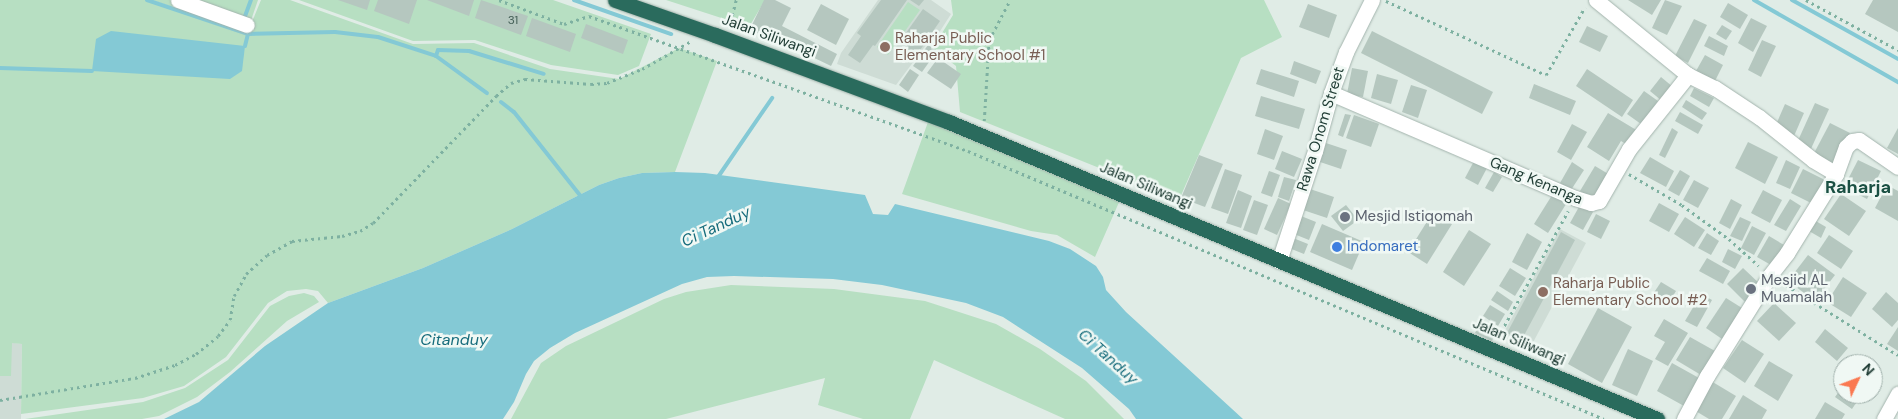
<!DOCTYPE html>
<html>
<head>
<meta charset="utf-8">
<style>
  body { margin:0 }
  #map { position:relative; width:1898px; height:419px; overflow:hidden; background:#e0ece6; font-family:"DM Sans",sans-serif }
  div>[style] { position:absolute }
  .built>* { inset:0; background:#cedcd5 }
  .green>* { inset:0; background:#b7dfc2 }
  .water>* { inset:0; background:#84c9d5 }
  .stream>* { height:4px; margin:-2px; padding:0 2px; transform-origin:2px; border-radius:2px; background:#84c9d5 }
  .building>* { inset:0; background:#b5c7bf }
  .path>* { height:2.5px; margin-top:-1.25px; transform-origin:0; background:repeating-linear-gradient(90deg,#7eb1a1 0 2.5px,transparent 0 6.5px) }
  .roads { filter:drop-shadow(0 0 1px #a3b4ad) drop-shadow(0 0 1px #a3b4ad) }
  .minor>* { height:15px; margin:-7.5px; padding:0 7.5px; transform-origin:7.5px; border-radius:7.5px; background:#fff }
  .highway>* { height:15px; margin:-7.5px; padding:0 7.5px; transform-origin:7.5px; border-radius:7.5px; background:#2a6b5d }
  .dots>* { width:14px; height:14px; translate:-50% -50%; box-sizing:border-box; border:2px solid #f0f8f4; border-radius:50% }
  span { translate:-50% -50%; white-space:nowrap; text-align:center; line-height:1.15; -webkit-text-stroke:5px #f0f8f4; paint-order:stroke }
  .number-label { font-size:12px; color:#456058 }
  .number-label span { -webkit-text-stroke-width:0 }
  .street-label { font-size:15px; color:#203d35 }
  .education-label { font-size:15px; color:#785e54 }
  .left { translate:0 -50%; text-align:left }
  .worship-label { font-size:15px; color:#5b616d }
  .shop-label { font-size:15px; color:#366cbe }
  .water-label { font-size:16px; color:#166c7c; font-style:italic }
  .quarter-label { font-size:18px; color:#1a5043; font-weight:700 }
  .north { position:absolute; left:1833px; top:354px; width:50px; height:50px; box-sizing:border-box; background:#f0f8f4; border:1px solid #9dada8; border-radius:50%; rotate:47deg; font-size:14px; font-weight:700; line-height:20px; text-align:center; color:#203d35 }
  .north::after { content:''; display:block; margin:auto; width:18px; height:22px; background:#fa7850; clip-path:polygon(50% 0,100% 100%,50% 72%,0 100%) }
</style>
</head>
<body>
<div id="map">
  <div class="built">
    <div style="clip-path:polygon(878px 0,931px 0,951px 14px,935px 39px,929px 41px,896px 85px,837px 64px,841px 53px)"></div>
    <div style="clip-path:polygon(1560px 229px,1586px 243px,1529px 350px,1502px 336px)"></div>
    <div style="clip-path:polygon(0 341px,22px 344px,21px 419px,0 419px)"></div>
  </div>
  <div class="green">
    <div style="clip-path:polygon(0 0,147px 0,247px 34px,261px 0,290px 0,413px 44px,474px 43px,550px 69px,619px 79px,679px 48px,717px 61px,675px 172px,642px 173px,619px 178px,599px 185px,512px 229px,423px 268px,328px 303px,318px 291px,306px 289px,287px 291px,268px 303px,226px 357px,184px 386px,143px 398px,21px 414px,22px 344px,12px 343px,11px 376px,0 376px)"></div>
    <div style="clip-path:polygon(152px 0,258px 0,247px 32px)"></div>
    <div style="clip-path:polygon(299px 0,553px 0,651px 34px,639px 66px,618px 75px,551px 65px,475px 40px,413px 41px)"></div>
    <div style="clip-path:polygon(666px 0,765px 0,749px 27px)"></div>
    <div style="clip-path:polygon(951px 0,1264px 0,1282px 37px,1241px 58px,1179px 200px,960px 112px,956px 66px,933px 48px,953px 15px)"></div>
    <div style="clip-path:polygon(908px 2px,920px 10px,888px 55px,877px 47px)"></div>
    <div style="clip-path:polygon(928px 122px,1120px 200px,1095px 257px,1057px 235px,1031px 231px,902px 194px)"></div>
    <div style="clip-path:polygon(731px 285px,834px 289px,925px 301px,996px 324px,1040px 349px,1086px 381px,1124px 419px,1065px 419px,934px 360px,910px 419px,863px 419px,818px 405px,825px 378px,666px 419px,511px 419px,541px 363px,566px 346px,664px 299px,686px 292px)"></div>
    <div style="clip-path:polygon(304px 293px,314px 296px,319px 302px,287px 321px,230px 372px,197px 397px,159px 416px,142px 419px,25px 419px,143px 402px,185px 388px,228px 360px,270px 306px,289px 296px)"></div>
  </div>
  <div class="water">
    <div style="clip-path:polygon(111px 31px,245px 46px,242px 71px,230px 79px,92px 71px,96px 39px)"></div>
    <div style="clip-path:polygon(675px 172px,705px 173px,865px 195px,873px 214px,888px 215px,895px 204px,1049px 241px,1070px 249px,1096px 266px,1103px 277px,1106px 290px,1126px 312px,1243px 419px,1136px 419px,1129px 409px,1082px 368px,1003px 317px,966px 303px,882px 285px,833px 279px,734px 276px,707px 277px,682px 284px,575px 333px,550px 348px,534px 361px,526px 374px,514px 402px,503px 419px,164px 419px,199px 402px,265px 346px,328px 303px,423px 268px,512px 229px,599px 185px,619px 178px,642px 173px)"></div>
  </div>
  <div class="stream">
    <div style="left:147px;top:0;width:107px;rotate:18.6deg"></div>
    <div style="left:248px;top:34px;width:87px;rotate:-1.3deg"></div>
    <div style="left:335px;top:32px;width:43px;rotate:6.6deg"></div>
    <div style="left:378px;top:37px;width:61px;rotate:18.1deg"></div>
    <div style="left:436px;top:56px;width:63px;rotate:36deg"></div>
    <div style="left:574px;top:0;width:103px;rotate:19.3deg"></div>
    <div style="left:1754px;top:0;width:166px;rotate:29.7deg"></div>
    <div style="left:1792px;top:0;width:121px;rotate:29.1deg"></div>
    <div style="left:244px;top:19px;width:20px;rotate:-70deg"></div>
    <div style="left:245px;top:46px;width:12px;rotate:-76deg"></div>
    <div style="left:436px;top:56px;width:6px;rotate:-72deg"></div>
    <div style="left:438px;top:50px;width:31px;rotate:2deg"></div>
    <div style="left:469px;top:51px;width:78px;rotate:17deg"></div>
    <div style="left:0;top:68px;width:92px;rotate:1.9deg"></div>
    <div style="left:501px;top:102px;width:16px;rotate:38deg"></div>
    <div style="left:514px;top:112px;width:111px;rotate:51.6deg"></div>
    <div style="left:718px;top:177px;width:96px;rotate:-55.6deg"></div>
  </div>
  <div class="building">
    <div style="clip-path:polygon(338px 0,370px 0,367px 10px)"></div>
    <div style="clip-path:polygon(378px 0,417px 0,409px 24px,374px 11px)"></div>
    <div style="clip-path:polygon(427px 0,474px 0,469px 16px)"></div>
    <div style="clip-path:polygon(481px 0,528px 16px,521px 35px,475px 18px)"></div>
    <div style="clip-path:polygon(764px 0,775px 0,791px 8px,782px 26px,837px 54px,831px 66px,775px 39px,774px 42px,750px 29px)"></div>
    <div style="clip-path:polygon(881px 0,907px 0,875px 46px,873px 45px,860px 63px,848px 55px,861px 36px,857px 33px)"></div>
    <div style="clip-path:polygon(910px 0,924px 0,919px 6px)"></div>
    <div style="clip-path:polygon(1628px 0,1661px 0,1652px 15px)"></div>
    <div style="clip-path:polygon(1665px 0,1682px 6px,1667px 35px,1652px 28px)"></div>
    <div style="clip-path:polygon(1873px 0,1898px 0,1898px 32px,1865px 14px)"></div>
    <div style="clip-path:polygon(1728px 3px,1748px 15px,1740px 29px,1720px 17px)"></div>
    <div style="clip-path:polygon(821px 4px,849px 19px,836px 45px,807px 30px)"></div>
    <div style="clip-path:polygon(1308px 4px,1337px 15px,1329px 38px,1299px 27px)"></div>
    <div style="clip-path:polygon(923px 9px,940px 21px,914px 59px,896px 47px)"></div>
    <div style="clip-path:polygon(532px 18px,576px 34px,570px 52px,526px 36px)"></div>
    <div style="clip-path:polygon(1751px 18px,1767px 26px,1753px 52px,1738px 43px)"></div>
    <div style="clip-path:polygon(1694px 19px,1707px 25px,1688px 63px,1675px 56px)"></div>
    <div style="clip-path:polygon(586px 24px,628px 40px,623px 54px,581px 38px)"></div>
    <div style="clip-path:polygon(1722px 25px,1732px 31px,1726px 40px,1716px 34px)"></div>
    <div style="clip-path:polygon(1587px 26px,1608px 36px,1600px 52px,1579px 42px)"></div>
    <div style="clip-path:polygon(1372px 31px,1493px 92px,1482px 114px,1361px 53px)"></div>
    <div style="clip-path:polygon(1709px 36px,1728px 46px,1724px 56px,1704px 46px)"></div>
    <div style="clip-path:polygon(1762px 40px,1776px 46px,1761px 77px,1748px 70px)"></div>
    <div style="clip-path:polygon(928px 45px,937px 51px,922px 72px,913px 66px)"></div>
    <div style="clip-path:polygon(1705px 55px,1723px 65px,1715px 81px,1696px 71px)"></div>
    <div style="clip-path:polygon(938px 58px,961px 74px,951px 89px,927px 73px)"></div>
    <div style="clip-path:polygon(1294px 61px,1321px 71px,1316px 84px,1290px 74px)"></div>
    <div style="clip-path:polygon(1352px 68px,1368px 71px,1363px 97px,1347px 94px)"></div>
    <div style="clip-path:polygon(910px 69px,919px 75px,908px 92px,899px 85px)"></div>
    <div style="clip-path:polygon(1261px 69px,1299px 81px,1294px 97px,1256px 84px)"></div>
    <div style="clip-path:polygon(1587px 69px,1633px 100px,1622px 117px,1576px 86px)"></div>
    <div style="clip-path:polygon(1377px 74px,1398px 80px,1391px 104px,1371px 98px)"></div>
    <div style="clip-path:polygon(1661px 77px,1673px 87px,1662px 101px,1650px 91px)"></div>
    <div style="clip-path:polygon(1534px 84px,1576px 101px,1570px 115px,1529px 98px)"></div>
    <div style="clip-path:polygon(1411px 85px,1427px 90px,1418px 118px,1402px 112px)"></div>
    <div style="clip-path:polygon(1694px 88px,1714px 98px,1709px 107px,1690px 96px)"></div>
    <div style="clip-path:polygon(1644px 91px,1658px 101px,1641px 124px,1627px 114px)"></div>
    <div style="clip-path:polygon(1261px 96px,1305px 109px,1299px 129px,1255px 116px)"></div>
    <div style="clip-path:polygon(1686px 100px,1707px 113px,1702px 120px,1682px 107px)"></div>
    <div style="clip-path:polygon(1815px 103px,1829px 109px,1810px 151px,1796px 145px)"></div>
    <div style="clip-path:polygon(1785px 104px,1804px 113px,1794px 136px,1775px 127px)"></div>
    <div style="clip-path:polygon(1680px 112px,1703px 125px,1698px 134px,1675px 121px)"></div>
    <div style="clip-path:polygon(1608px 113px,1638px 131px,1629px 146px,1621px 141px,1609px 161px,1587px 147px)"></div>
    <div style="clip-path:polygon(1345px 114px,1351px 115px,1343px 137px,1338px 135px)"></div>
    <div style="clip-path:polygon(1354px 115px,1379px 124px,1371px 147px,1346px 138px)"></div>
    <div style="clip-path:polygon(1830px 123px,1850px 133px,1832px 168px,1812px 157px)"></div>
    <div style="clip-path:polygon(1572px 124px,1587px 132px,1571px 160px,1557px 152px)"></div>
    <div style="clip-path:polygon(1672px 128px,1678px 132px,1665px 158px,1659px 155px)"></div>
    <div style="clip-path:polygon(1898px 128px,1898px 154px,1887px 148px)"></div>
    <div style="clip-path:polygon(1265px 129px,1283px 136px,1274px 160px,1257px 154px)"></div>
    <div style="clip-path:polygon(1748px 142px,1778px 157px,1765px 184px,1735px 168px)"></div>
    <div style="clip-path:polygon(1326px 143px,1347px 150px,1341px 169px,1320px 162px)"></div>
    <div style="clip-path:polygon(1282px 151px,1302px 159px,1294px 177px,1275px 169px)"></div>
    <div style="clip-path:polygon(1199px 155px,1223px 164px,1205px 207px,1181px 198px)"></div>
    <div style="clip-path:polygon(1650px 157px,1674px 171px,1666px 187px,1640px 173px)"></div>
    <div style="clip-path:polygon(1786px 160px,1800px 167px,1790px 189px,1776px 183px)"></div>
    <div style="clip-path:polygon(1858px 160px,1881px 171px,1867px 199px,1844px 187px)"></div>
    <div style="clip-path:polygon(1474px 161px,1487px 168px,1478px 185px,1465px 178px)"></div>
    <div style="clip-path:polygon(1572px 162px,1584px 170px,1571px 190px,1560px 183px)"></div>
    <div style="clip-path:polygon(1595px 166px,1610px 175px,1595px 200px,1580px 191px)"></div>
    <div style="clip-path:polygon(1225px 169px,1242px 175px,1228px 214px,1211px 208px)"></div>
    <div style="clip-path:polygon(1803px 169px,1825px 180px,1813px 204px,1791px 193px)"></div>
    <div style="clip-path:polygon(1680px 170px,1690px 176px,1679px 196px,1668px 190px)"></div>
    <div style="clip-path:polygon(1269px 171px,1280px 175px,1272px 197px,1261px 193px)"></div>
    <div style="clip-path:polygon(1494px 172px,1502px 177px,1493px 192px,1485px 188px)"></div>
    <div style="clip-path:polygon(1284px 177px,1296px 180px,1289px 201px,1278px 197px)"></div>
    <div style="clip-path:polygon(1694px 180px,1709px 188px,1698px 208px,1683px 200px)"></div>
    <div style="clip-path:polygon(1887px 185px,1898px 191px,1898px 221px,1875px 208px)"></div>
    <div style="clip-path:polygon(1310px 189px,1334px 197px,1327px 218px,1303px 210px)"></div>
    <div style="clip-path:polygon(1238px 190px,1252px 196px,1241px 228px,1226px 223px)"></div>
    <div style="clip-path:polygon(1763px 190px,1782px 200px,1770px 223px,1751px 213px)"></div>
    <div style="clip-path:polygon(1554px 192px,1568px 201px,1548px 233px,1534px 224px)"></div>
    <div style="clip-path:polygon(1841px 194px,1866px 211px,1849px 236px,1824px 219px)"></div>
    <div style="clip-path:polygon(1278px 198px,1291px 204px,1277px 235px,1264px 229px)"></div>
    <div style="clip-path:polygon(1731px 199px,1742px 205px,1730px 229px,1719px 223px)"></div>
    <div style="clip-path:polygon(1790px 199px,1801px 206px,1786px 231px,1774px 225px)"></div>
    <div style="clip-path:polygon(1254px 200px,1268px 205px,1257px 235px,1243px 230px)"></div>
    <div style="clip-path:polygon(1659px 203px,1679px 214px,1669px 232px,1649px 221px)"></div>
    <div style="clip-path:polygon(1346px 205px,1358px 220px,1343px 231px,1331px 216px)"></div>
    <div style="clip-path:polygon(1580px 205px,1593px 212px,1583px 230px,1570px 223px)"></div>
    <div style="clip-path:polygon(1433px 212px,1452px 224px,1427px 264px,1408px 252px)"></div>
    <div style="clip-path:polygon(1596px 214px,1610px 221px,1601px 239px,1587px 232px)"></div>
    <div style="clip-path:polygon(1301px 216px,1316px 222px,1309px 240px,1294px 234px)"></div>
    <div style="clip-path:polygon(1685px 217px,1705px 230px,1694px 247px,1674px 234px)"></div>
    <div style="clip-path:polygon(1740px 217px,1751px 222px,1742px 241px,1730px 236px)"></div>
    <div style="clip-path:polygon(1814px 220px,1826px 227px,1821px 238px,1809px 231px)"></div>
    <div style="clip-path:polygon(1322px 224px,1364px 242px,1352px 270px,1310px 252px)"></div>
    <div style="clip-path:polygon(1752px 226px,1766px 233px,1754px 255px,1741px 248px)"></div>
    <div style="clip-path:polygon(1469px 230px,1491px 244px,1464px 286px,1443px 272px)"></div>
    <div style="clip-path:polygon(1561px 232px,1575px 240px,1521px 341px,1507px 333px)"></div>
    <div style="clip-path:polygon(1527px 233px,1542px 242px,1527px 270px,1512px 262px)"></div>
    <div style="clip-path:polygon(1707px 233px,1719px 241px,1711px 255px,1698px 248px)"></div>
    <div style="clip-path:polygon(1829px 235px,1853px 251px,1841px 269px,1817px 253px)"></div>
    <div style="clip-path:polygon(1769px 236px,1784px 245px,1771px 265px,1757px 257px)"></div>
    <div style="clip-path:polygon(1293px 238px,1308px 244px,1304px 254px,1289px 248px)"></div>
    <div style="clip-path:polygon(1728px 249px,1742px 256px,1735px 269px,1722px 262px)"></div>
    <div style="clip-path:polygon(1808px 255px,1835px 275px,1815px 301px,1788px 281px)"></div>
    <div style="clip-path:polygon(1707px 258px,1730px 271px,1723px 284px,1699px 271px)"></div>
    <div style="clip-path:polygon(1510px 268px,1526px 278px,1515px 296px,1499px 286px)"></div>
    <div style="clip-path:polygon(1743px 268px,1761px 285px,1745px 302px,1727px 284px)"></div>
    <div style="clip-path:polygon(1843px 277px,1867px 293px,1851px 317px,1827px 302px)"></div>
    <div style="clip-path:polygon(1661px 282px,1676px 291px,1666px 307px,1651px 297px)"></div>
    <div style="clip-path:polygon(1497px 291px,1513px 302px,1508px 311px,1491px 300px)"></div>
    <div style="clip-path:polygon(1886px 292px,1898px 303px,1898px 320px,1892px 327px,1872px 309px)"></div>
    <div style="clip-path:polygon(1701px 294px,1712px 300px,1697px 327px,1685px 321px)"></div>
    <div style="clip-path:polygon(1726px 298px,1742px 308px,1722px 339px,1706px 328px)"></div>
    <div style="clip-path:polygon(1774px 303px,1796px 323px,1779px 341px,1757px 321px)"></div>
    <div style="clip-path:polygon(1490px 305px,1505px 314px,1498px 326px,1483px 316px)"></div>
    <div style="clip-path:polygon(1598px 308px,1632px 327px,1602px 383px,1568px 364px)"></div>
    <div style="clip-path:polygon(1664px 319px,1688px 333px,1668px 366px,1655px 359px,1665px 342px,1654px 336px)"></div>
    <div style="clip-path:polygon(1480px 322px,1497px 329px,1492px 341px,1475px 333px)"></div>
    <div style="clip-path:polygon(1898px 327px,1898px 351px,1887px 344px)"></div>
    <div style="clip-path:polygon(1825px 329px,1848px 348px,1837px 361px,1815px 342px)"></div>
    <div style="clip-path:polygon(1690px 337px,1715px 351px,1701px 375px,1676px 360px)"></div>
    <div style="clip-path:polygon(1742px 340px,1764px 354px,1745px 383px,1723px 368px)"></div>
    <div style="clip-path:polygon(1628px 349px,1653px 361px,1637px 396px,1612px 385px)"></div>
    <div style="clip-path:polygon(1769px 361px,1793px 375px,1778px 401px,1754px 386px)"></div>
    <div style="clip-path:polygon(1672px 363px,1699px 378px,1684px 406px,1657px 391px)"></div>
    <div style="clip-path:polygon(1711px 381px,1736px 396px,1722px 419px,1709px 419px,1694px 410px)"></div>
    <div style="clip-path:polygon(1843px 386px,1843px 394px,1862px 394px,1852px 409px,1835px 397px)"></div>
    <div style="clip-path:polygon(1743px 395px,1767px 410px,1762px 419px,1729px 419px)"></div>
    <div style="clip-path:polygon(1825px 402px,1845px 414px,1842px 419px,1815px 419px)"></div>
  </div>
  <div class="path">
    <div style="left:499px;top:0;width:69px;rotate:20.3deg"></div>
    <div style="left:564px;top:24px;width:26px;rotate:-18deg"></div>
    <div style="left:589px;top:16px;width:402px;rotate:19.6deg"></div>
    <div style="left:968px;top:151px;width:690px;rotate:22.85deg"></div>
    <div style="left:1806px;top:0;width:105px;rotate:28.5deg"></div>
    <div style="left:1386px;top:1px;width:176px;rotate:24.8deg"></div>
    <div style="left:1546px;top:75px;width:78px;rotate:-60.2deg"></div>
    <div style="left:729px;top:28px;width:29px;rotate:-76deg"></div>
    <div style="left:984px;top:121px;width:81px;rotate:-86.5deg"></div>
    <div style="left:989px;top:40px;width:45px;rotate:-62.3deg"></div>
    <div style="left:1629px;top:174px;width:61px;rotate:30.3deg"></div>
    <div style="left:1682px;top:205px;width:58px;rotate:35.9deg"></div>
    <div style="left:1729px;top:239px;width:40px;rotate:42deg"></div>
    <div style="left:1781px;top:282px;width:138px;rotate:32deg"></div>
    <div style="left:1498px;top:337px;width:144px;rotate:-60.9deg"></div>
    <div style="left:0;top:400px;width:137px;rotate:-9.3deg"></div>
    <div style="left:135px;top:378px;width:42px;rotate:-18deg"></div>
    <div style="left:175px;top:365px;width:24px;rotate:-28deg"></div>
    <div style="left:196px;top:354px;width:28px;rotate:-39deg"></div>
    <div style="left:218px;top:336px;width:20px;rotate:-53deg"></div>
    <div style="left:230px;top:320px;width:24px;rotate:-81deg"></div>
    <div style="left:234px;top:296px;width:25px;rotate:-61deg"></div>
    <div style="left:246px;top:274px;width:28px;rotate:-42deg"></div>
    <div style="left:267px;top:255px;width:29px;rotate:-29deg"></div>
    <div style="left:292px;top:241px;width:50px;rotate:-5.7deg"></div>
    <div style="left:342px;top:236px;width:19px;rotate:-16deg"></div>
    <div style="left:360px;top:231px;width:15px;rotate:-32deg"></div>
    <div style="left:373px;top:223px;width:177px;rotate:-45.9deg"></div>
    <div style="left:496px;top:96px;width:20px;rotate:-41deg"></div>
    <div style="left:511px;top:83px;width:15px;rotate:-16deg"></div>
    <div style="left:525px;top:79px;width:66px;rotate:4.3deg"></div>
    <div style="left:591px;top:84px;width:16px;rotate:-4deg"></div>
    <div style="left:607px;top:83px;width:38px;rotate:-22deg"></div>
    <div style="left:642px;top:69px;width:56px;rotate:-29.7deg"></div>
  </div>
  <div class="roads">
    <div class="minor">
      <div style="left:178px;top:0;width:73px;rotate:19.9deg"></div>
      <div style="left:1596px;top:0;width:119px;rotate:39.2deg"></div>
      <div style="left:1688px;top:75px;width:30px;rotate:26deg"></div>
      <div style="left:1715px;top:88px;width:53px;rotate:33.4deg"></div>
      <div style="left:1759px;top:117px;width:69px;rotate:38.5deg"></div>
      <div style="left:1813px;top:160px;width:27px;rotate:31deg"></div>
      <div style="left:1331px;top:93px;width:266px;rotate:23.3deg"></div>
      <div style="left:1575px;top:198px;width:17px;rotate:17deg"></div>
      <div style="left:1591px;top:203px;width:8px;rotate:-14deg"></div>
      <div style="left:1599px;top:201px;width:60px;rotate:-60deg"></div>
      <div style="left:1629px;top:149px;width:95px;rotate:-51.4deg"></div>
      <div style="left:1279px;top:261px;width:116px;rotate:-71.9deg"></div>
      <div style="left:1315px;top:151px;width:60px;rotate:-74.6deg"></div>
      <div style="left:1331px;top:93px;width:44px;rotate:-69.9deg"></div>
      <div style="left:1346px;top:52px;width:58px;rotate:-63.4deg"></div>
      <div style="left:1684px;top:419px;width:49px;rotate:-61.9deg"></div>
      <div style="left:1707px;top:376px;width:119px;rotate:-58deg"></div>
      <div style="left:1770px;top:275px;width:28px;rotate:-52deg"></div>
      <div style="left:1787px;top:253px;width:93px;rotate:-58.2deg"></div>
      <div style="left:1836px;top:174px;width:29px;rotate:-70deg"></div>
      <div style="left:1846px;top:147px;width:8px;rotate:-45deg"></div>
      <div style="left:1852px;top:141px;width:7px;rotate:-8deg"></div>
      <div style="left:1859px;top:140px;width:47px;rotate:34.7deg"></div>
      <div style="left:1884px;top:419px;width:29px;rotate:-61deg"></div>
    </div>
    <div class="highway">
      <div style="left:615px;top:0;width:106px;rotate:19.3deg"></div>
      <div style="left:715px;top:35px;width:250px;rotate:20.4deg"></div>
      <div style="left:949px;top:122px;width:768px;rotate:22.76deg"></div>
    </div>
  </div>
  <div class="dots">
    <div style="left:885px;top:47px;background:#8d6e63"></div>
    <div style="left:1345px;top:217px;background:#6b7280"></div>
    <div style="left:1337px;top:247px;background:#3f7fe0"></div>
    <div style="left:1751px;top:289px;background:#6b7280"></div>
    <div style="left:1543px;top:292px;background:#8d6e63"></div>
  </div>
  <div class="number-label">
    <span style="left:513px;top:21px">31</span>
  </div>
  <div class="street-label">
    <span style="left:769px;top:36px;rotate:20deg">Jalan Siliwangi</span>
    <span style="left:1321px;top:129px;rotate:-73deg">Rawa Onom Street</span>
    <span style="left:1536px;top:181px;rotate:23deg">Gang Kenanga</span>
    <span style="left:1146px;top:186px;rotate:23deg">Jalan Siliwangi</span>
    <span style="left:1519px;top:342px;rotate:23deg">Jalan Siliwangi</span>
  </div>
  <div class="education-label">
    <span class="left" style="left:895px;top:47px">Raharja Public<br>Elementary School #1</span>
    <span class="left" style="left:1553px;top:292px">Raharja Public<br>Elementary School #2</span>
  </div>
  <div class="worship-label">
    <span class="left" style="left:1355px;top:217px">Mesjid Istiqomah</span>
    <span class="left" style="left:1761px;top:289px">Mesjid AL<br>Muamalah</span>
  </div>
  <div class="shop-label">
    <span class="left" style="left:1347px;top:247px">Indomaret</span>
  </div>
  <div class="water-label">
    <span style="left:716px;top:227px;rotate:-25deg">Ci Tanduy</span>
    <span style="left:454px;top:340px">Citanduy</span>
    <span style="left:1108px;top:357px;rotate:42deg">Ci Tanduy</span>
  </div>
  <div class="quarter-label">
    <span style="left:1858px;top:187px">Raharja</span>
  </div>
  <div class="north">N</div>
</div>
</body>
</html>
